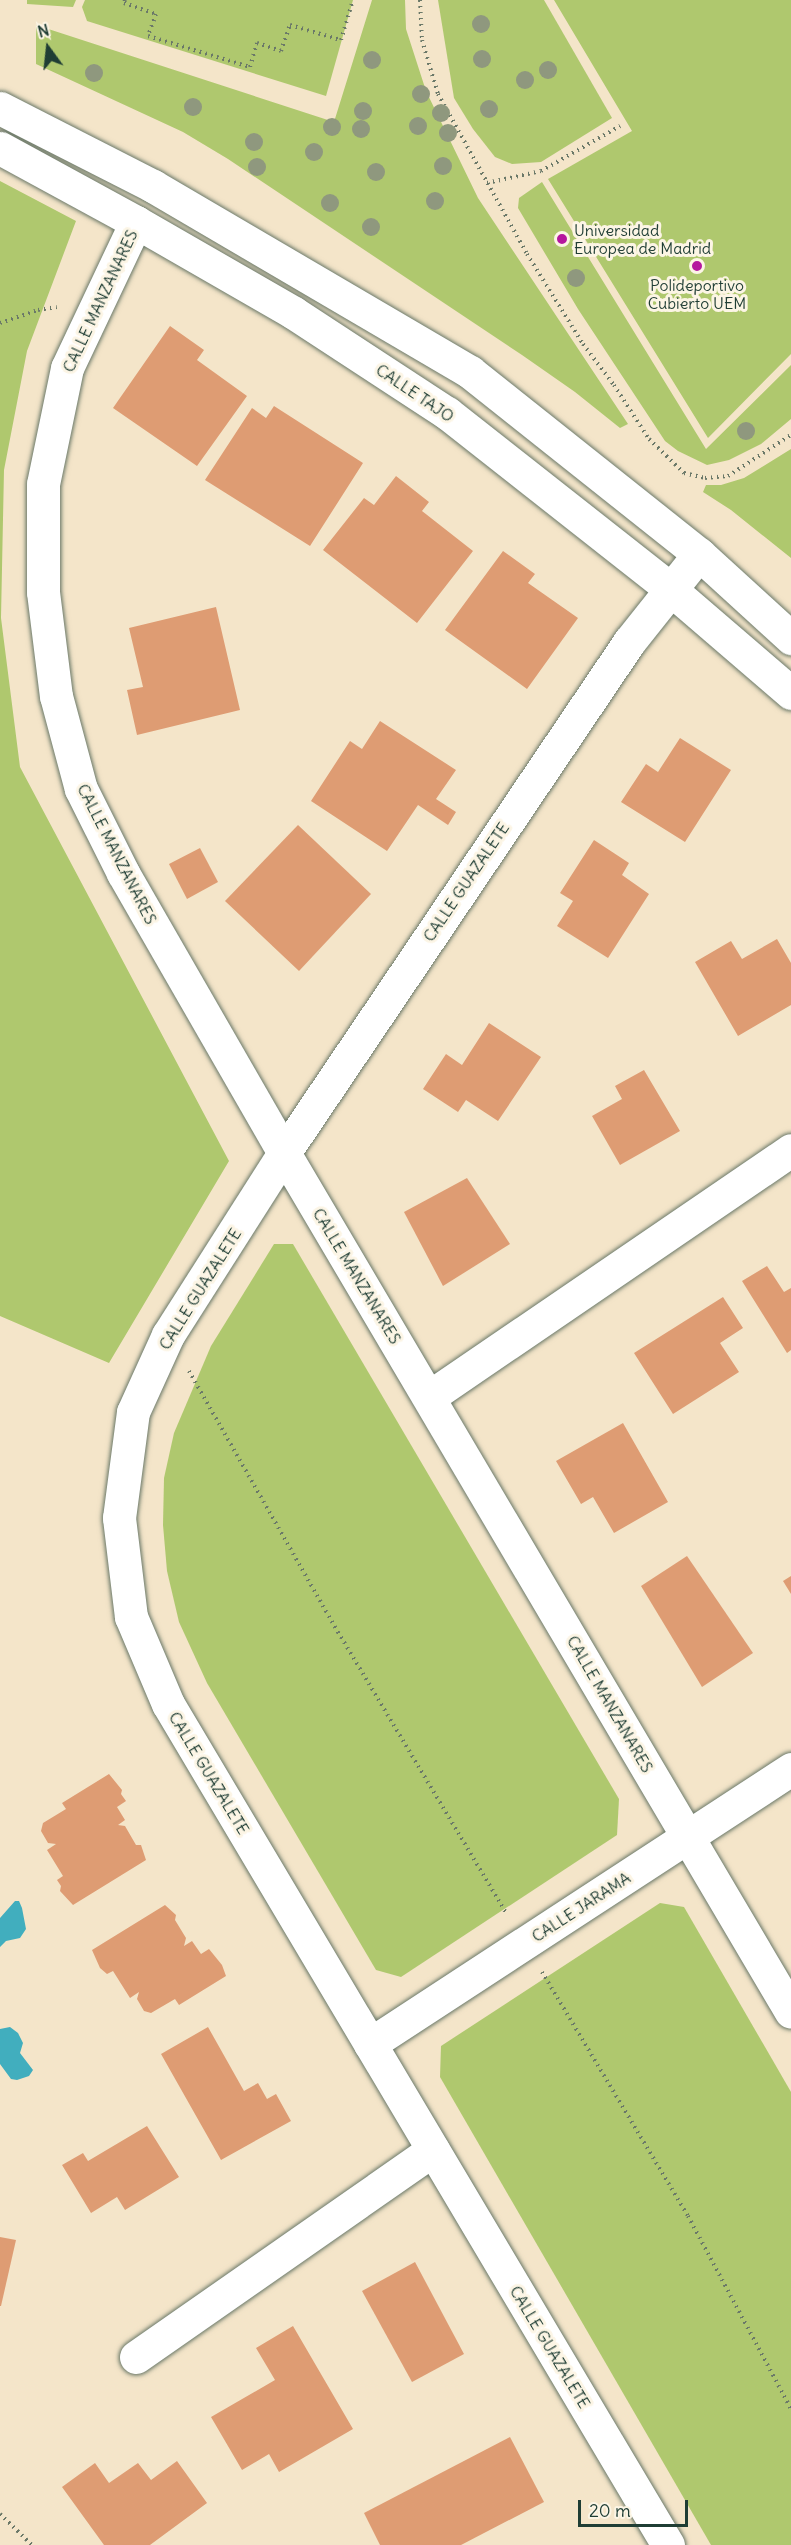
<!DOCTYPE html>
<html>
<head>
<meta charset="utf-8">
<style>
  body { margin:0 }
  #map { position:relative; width:791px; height:2545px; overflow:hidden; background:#f4e5c9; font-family:Delius,sans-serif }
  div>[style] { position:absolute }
  .green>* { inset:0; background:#afc86e }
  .water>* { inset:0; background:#41aebe }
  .building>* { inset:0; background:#de9c73 }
  .path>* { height:4px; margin-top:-2px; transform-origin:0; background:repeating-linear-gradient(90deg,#6a7868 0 1.5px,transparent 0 6px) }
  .roads { filter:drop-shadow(0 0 2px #6a7868) drop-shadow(0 0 2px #6a7868) }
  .street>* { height:33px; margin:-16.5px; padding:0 16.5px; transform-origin:16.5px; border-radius:16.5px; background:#fff }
  .trees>* { width:18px; height:18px; margin:-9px; border-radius:50%; background:#8f987e }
  .dots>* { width:16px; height:16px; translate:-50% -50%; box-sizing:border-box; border:3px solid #fcf5e5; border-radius:50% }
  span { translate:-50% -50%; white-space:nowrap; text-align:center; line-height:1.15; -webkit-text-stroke:6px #fcf5e5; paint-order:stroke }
  .poi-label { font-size:16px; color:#1f3d34 }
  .left { translate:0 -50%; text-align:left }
  .street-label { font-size:16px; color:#1f3d34 }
  .north { position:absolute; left:18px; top:18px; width:60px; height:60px; -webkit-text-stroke:4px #fcf5e5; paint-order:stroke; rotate:345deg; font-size:16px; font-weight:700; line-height:24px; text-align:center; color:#1f3d34 }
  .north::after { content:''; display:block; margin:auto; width:21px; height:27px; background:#1f3d34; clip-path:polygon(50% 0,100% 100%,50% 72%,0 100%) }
  .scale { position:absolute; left:578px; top:2500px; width:110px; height:27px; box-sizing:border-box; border:3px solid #1f3d34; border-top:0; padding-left:8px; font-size:18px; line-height:21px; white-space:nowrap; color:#1f3d34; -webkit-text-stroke:4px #fcf5e5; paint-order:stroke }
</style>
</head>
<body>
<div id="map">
  <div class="green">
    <div style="clip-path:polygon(27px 0,76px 0,73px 7px,27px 4px)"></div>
    <div style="clip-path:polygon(85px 0,353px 0,326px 96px,87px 21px,82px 7px)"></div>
    <div style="clip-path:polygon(372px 0,405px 0,406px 29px,426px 91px,478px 198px,628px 424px,620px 428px,575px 392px,522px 355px,228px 159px,183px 132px,36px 64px,36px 25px,334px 122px)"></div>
    <div style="clip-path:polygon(438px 0,544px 0,612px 118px,541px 162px,512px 164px,495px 157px,473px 129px,454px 98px)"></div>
    <div style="clip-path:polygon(554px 0,791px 0,791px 354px,708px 438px,548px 179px,632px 131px)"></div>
    <div style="clip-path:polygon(0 181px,76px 221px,27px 351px,4px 470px,1px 618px,20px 767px,229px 1161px,109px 1363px,0 1316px)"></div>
    <div style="clip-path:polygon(542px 182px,706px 449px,791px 365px,791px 419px,761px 444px,729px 460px,707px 465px,678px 451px,665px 441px,578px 309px,518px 208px,519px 198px)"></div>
    <div style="clip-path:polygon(791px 449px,791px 558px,731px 510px,703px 492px,706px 485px,721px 485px,744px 478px)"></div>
    <div style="clip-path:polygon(274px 1244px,293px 1244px,619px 1799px,617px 1835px,401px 1977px,376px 1970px,207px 1683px,179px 1622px,167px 1571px,163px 1525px,164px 1478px,174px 1433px,211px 1346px)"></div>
    <div style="clip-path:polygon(660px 1903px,684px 1907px,791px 2092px,791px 2545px,711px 2545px,440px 2077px,441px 2046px)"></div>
  </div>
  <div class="water">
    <div style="clip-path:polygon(15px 1901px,19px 1901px,22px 1908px,26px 1929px,20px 1938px,6px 1941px,0 1947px,0 1918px)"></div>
    <div style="clip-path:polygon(10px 2027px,18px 2033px,23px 2043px,20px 2053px,33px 2070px,29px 2076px,17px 2080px,11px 2079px,0 2064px,0 2029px)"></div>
  </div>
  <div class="building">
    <div style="clip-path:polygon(170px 326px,204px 350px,197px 360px,247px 396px,197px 466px,113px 408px)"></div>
    <div style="clip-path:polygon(274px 406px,363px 463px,310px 546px,205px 480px,252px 408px,266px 418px)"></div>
    <div style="clip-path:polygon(396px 476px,429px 502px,422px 511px,473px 551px,417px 623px,323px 550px,364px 498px,374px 505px)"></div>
    <div style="clip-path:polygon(503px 551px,535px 574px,528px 583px,578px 618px,527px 689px,445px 630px)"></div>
    <div style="clip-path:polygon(216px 607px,240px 710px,137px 735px,127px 690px,143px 687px,129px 628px)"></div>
    <div style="clip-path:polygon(380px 721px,456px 770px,436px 799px,456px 812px,448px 825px,418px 805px,387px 851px,311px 801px,350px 741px,362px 749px)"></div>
    <div style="clip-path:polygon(680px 738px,731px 770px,685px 842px,621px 802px,646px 764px,658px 772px)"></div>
    <div style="clip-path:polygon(298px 825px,371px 894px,299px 971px,225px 901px)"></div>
    <div style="clip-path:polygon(594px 840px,629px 863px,622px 875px,649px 894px,608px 958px,557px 926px,573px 901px,560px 893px)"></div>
    <div style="clip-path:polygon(200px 848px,218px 882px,187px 899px,169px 864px)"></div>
    <div style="clip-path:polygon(777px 939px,791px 963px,791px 1005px,738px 1036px,695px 962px,731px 941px,742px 959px)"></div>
    <div style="clip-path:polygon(489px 1023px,541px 1057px,498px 1121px,466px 1100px,458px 1112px,423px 1089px,446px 1054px,462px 1065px)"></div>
    <div style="clip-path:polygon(644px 1070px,680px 1131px,620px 1165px,592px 1116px,622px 1099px,615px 1086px)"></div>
    <div style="clip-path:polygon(467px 1178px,510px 1244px,443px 1286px,404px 1212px)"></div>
    <div style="clip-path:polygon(767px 1266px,784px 1292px,791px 1288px,791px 1350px,787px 1353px,742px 1281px)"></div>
    <div style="clip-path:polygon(723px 1297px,743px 1328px,720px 1343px,739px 1372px,673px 1414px,634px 1353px)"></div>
    <div style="clip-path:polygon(623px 1423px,668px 1502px,614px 1533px,593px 1497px,581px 1504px,556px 1461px)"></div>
    <div style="clip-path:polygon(687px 1556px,753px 1653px,702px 1687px,641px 1586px)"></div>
    <div style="clip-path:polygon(791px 1576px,791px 1594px,783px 1581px)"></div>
    <div style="clip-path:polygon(109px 1774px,122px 1790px,121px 1794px,126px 1801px,117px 1807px,125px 1820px,118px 1825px,125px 1826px,136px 1845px,141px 1845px,146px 1860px,73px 1905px,60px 1891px,61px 1886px,57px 1880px,63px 1876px,47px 1850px,56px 1844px,48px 1843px,41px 1831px,43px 1823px,66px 1809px,62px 1803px)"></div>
    <div style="clip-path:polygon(165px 1905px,176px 1915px,175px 1920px,186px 1938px,184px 1946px,192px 1941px,201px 1954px,209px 1949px,222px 1965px,226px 1976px,179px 2005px,175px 1999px,151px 2013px,144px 2011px,137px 1999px,139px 1992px,130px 1998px,113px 1971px,107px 1974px,100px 1968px,92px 1950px)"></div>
    <div style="clip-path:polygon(208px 2027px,244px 2091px,258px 2083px,267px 2099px,276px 2094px,291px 2121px,221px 2160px,161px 2054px)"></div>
    <div style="clip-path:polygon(147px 2126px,179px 2177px,125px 2210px,117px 2197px,91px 2213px,62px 2165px,83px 2153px,88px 2161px)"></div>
    <div style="clip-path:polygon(0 2237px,16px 2240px,1px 2306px,0 2306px)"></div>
    <div style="clip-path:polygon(415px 2262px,464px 2354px,412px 2382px,362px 2291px)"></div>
    <div style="clip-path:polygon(293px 2326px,353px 2429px,279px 2472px,269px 2454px,242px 2470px,211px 2417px,275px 2380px,256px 2348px)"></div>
    <div style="clip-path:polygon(510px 2437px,544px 2502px,461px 2545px,380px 2545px,364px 2513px)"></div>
    <div style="clip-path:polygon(177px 2461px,207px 2503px,150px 2545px,104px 2545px,62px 2487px,95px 2463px,109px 2483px,138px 2463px,151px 2480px)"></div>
  </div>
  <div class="path">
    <div style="left:125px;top:0;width:3px;rotate:108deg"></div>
    <div style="left:124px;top:3px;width:34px;rotate:19deg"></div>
    <div style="left:156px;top:14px;width:23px;rotate:110deg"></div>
    <div style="left:148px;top:36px;width:107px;rotate:16.9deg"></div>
    <div style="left:250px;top:67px;width:25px;rotate:-74deg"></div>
    <div style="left:257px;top:43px;width:25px;rotate:18deg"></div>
    <div style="left:281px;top:51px;width:28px;rotate:-71deg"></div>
    <div style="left:290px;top:25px;width:53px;rotate:16.4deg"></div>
    <div style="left:341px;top:40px;width:42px;rotate:-73.3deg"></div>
    <div style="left:420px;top:0;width:40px;rotate:87.1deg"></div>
    <div style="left:422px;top:40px;width:56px;rotate:73.5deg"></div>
    <div style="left:438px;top:94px;width:183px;rotate:60.9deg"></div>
    <div style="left:527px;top:254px;width:106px;rotate:58.1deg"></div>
    <div style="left:583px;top:344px;width:51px;rotate:52.9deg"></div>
    <div style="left:614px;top:385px;width:64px;rotate:57.1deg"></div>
    <div style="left:649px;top:439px;width:49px;rotate:44.2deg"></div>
    <div style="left:684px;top:473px;width:22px;rotate:13deg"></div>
    <div style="left:705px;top:478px;width:23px;rotate:-5deg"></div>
    <div style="left:728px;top:476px;width:75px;rotate:-33.1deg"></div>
    <div style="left:487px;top:183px;width:55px;rotate:-12.5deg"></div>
    <div style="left:541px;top:171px;width:91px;rotate:-29.7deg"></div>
    <div style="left:0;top:323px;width:40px;rotate:-18.9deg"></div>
    <div style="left:38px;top:310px;width:19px;rotate:-9deg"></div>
    <div style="left:189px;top:1371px;width:301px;rotate:60.3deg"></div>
    <div style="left:338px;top:1632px;width:329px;rotate:59.1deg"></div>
    <div style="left:542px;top:1972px;width:284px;rotate:59.1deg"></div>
    <div style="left:688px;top:2216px;width:219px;rotate:61.9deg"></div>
    <div style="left:0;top:2514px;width:45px;rotate:44.1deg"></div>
  </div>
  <div class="roads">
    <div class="street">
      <div style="left:0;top:108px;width:172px;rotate:27deg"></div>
      <div style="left:153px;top:186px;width:368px;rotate:30.4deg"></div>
      <div style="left:470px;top:372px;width:293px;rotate:38.5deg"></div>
      <div style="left:699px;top:554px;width:125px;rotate:42.4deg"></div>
      <div style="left:0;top:148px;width:155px;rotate:28.6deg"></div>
      <div style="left:136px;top:222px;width:182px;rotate:29.9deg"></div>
      <div style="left:294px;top:313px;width:183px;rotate:33.2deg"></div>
      <div style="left:447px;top:413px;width:283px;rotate:38.2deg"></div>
      <div style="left:669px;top:588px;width:161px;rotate:40.7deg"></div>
      <div style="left:136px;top:222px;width:161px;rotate:115.3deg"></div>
      <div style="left:67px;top:368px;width:118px;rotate:101.7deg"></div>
      <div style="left:43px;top:484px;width:108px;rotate:90deg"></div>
      <div style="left:43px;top:592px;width:105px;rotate:82.9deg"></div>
      <div style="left:56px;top:696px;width:96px;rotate:75deg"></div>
      <div style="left:81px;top:789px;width:94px;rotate:63.4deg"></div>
      <div style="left:123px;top:873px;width:323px;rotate:60.1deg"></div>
      <div style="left:284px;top:1153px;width:997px;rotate:59.45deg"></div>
      <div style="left:429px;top:1397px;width:438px;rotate:-34.3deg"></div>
      <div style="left:370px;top:2044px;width:503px;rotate:-33.15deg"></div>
      <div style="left:136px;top:2357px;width:362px;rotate:-34.9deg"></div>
      <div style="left:668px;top:2545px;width:978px;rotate:-120.73deg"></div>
      <div style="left:168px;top:1704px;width:95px;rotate:-113deg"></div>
      <div style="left:131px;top:1617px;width:100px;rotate:-96.9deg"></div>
      <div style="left:119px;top:1518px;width:107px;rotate:-82.5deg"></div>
      <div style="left:133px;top:1412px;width:85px;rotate:-65.6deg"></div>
      <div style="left:168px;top:1335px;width:216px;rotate:-57.5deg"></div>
      <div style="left:284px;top:1153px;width:617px;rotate:-55.97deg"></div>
      <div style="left:629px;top:642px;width:112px;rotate:-51.5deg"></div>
    </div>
  </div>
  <div class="trees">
    <div style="left:481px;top:24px"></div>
    <div style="left:482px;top:59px"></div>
    <div style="left:372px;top:60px"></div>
    <div style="left:548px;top:70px"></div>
    <div style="left:94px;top:73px"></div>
    <div style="left:525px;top:80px"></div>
    <div style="left:421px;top:94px"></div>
    <div style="left:193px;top:107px"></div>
    <div style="left:489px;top:109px"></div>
    <div style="left:363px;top:111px"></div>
    <div style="left:441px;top:113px"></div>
    <div style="left:418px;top:126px"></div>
    <div style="left:332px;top:127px"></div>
    <div style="left:361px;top:129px"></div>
    <div style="left:448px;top:133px"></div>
    <div style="left:254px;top:142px"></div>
    <div style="left:314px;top:152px"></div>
    <div style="left:443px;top:166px"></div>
    <div style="left:257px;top:167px"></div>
    <div style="left:376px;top:172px"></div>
    <div style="left:435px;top:201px"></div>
    <div style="left:330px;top:203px"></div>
    <div style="left:371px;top:227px"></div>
    <div style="left:576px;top:278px"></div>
    <div style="left:746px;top:431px"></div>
  </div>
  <div class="dots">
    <div style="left:562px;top:239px;background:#b5179e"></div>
    <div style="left:697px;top:266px;background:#b5179e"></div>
  </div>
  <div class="poi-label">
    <span class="left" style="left:574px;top:239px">Universidad<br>Europea de Madrid</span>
    <span style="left:697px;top:294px">Polideportivo<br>Cubierto UEM</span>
  </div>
  <div class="street-label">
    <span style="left:100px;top:301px;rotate:-65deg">CALLE MANZANARES</span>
    <span style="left:415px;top:393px;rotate:34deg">CALLE TAJO</span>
    <span style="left:117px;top:854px;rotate:63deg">CALLE MANZANARES</span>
    <span style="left:466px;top:882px;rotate:-56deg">CALLE GUAZALETE</span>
    <span style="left:357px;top:1276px;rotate:59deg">CALLE MANZANARES</span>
    <span style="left:200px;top:1289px;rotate:-58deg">CALLE GUAZALETE</span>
    <span style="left:610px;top:1704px;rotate:60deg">CALLE MANZANARES</span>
    <span style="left:209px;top:1773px;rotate:59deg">CALLE GUAZALETE</span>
    <span style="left:581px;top:1907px;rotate:-33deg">CALLE JARAMA</span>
    <span style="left:550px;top:2347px;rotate:59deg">CALLE GUAZALETE</span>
  </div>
  <div class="north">N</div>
  <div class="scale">20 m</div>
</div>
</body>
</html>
